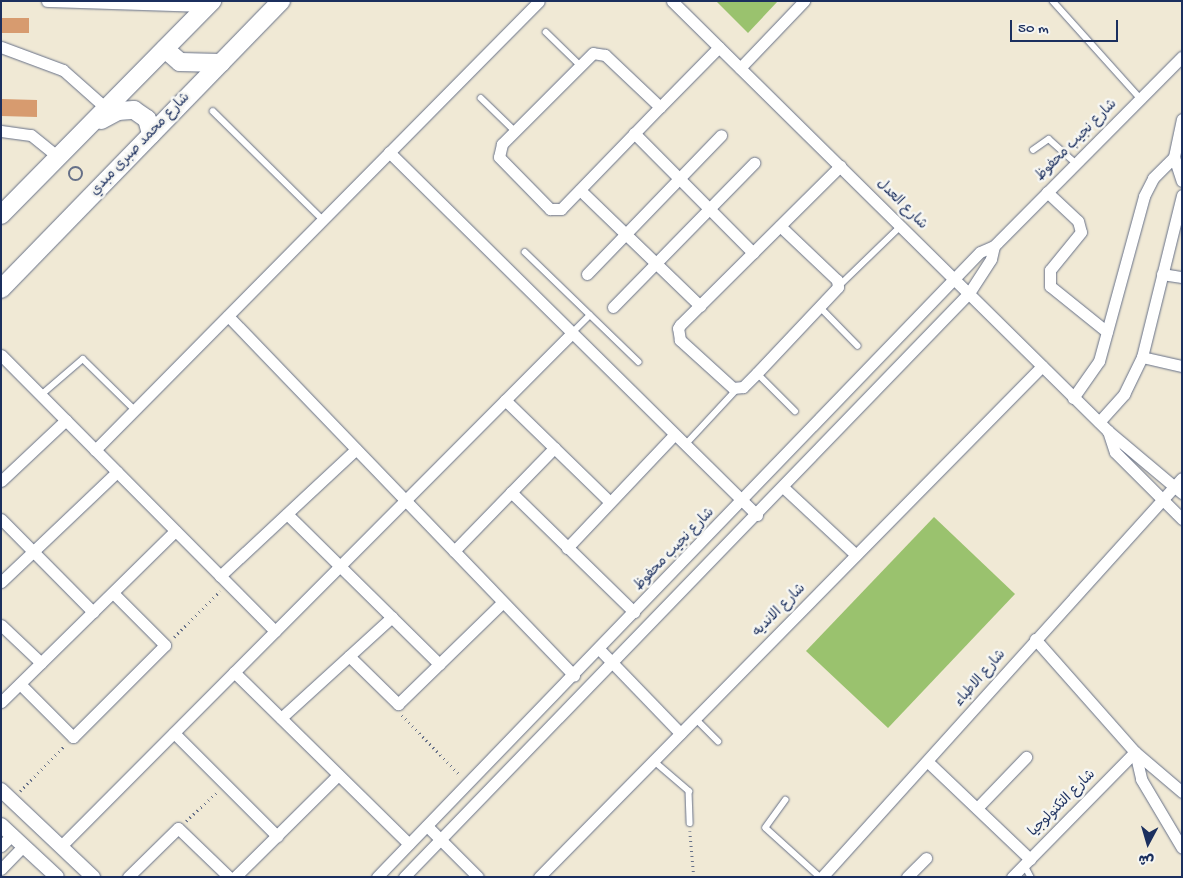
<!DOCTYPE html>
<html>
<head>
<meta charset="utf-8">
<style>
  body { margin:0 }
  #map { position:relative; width:1183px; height:878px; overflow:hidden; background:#f0e9d5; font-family:"Gochi Hand","Playpen Sans Arabic",sans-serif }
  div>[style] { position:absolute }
  .green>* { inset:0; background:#9ac26e }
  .building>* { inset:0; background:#d79b6f }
  .path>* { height:2.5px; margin-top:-1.25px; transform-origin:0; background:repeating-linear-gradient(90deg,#667088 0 1px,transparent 0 5px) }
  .path>.ring { margin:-1.25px; padding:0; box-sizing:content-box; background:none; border:2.5px solid #667088; border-radius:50% }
  .roads { filter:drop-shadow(0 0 1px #667088) drop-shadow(0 0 1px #667088) }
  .service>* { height:5.5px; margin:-2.75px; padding:0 2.75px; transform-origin:2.75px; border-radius:2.75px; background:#fff }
  .minor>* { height:11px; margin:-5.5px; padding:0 5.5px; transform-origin:5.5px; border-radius:5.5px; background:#fff }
  .tertiary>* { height:14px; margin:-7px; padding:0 7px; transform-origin:7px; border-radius:7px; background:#fff }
  .primary>* { height:18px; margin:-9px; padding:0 9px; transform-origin:9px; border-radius:9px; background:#fff }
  span { translate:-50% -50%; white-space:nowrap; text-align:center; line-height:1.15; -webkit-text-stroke:5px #f6f6f2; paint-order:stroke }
  .street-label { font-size:14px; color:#1b2f5e }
  .frame { position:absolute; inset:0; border:2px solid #1b2f5e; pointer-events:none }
  .north { position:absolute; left:1123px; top:818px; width:50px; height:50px; -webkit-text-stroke:4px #f6f6f2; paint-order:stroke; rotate:186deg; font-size:14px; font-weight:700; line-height:20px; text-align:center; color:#1b2f5e }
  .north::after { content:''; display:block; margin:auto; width:18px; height:22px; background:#1b2f5e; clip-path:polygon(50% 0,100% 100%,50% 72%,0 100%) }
  .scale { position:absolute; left:1010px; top:20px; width:108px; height:22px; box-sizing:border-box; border:2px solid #1b2f5e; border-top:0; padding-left:6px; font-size:15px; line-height:18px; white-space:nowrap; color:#1b2f5e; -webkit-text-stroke:4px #f6f6f2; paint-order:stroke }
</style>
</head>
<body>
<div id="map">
  <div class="green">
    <div style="clip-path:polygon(716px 1px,778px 1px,748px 33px)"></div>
    <div style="clip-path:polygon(934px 517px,1015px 594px,888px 728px,806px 651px)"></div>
  </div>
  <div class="building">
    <div style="clip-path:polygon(1px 18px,29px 18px,29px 33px,1px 33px)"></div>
    <div style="clip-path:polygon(1px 99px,37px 100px,37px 117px,1px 116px)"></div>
  </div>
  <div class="path">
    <div class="ring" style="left:69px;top:167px;width:11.5px;height:11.5px"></div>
    <div style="left:174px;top:637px;width:65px;rotate:-45deg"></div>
    <div style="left:402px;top:715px;width:82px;rotate:46deg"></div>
    <div style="left:20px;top:791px;width:64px;rotate:-45.6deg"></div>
    <div style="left:186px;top:821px;width:42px;rotate:-43.1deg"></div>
    <div style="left:690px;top:831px;width:46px;rotate:85deg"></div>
  </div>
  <div class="roads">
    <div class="service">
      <div style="left:1053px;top:1px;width:132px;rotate:48.1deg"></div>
      <div style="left:546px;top:32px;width:46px;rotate:44.1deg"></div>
      <div style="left:481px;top:98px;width:47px;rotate:44.1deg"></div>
      <div style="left:213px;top:111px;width:155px;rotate:44.7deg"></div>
      <div style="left:1033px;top:150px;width:19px;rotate:-35deg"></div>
      <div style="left:1049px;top:139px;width:36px;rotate:42deg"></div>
      <div style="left:525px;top:252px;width:158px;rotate:44deg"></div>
      <div style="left:838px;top:287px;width:88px;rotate:-44.1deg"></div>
      <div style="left:820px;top:307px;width:54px;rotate:45.7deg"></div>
      <div style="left:572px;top:333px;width:25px;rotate:-45deg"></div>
      <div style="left:757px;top:373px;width:54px;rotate:45deg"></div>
      <div style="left:41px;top:395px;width:55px;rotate:-40.6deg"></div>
      <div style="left:83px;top:359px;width:73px;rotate:44.4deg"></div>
      <div style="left:685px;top:445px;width:76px;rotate:-47.1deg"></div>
      <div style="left:695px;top:718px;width:33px;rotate:45deg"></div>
      <div style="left:653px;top:760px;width:48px;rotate:40.7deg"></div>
      <div style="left:689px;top:791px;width:32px;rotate:88deg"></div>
      <div style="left:786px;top:800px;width:34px;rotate:126deg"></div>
      <div style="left:766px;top:828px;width:73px;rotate:42.2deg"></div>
      <div style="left:1024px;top:864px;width:15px;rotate:62deg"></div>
    </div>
    <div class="minor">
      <div style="left:47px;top:1px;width:160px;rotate:1.8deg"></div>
      <div style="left:672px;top:1px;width:612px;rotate:44.6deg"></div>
      <div style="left:1108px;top:431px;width:97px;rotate:40deg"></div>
      <div style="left:1px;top:47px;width:66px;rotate:20.4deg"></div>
      <div style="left:63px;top:70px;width:57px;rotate:41.5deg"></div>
      <div style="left:740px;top:68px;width:93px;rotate:-46.3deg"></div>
      <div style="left:660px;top:107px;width:76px;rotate:-136.6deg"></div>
      <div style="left:605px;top:55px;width:12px;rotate:-171deg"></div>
      <div style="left:593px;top:53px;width:129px;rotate:135deg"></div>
      <div style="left:502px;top:144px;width:13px;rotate:103deg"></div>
      <div style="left:499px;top:157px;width:73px;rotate:45.6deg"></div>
      <div style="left:550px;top:209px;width:11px"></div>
      <div style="left:561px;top:209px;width:142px;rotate:-45.9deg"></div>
      <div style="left:660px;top:107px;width:84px;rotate:-45.5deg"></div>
      <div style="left:1182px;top:119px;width:39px;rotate:102deg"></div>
      <div style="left:1174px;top:157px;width:25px;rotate:72deg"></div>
      <div style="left:1px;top:131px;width:30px;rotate:8deg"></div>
      <div style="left:31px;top:135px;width:35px;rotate:39deg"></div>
      <div style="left:634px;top:133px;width:169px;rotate:45.2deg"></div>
      <div style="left:389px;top:152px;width:517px;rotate:44.61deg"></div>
      <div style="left:580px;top:190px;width:167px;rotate:44deg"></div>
      <div style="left:1047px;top:192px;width:42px;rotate:43.1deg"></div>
      <div style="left:1078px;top:221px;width:11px;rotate:75deg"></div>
      <div style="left:1081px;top:232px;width:49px;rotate:129.2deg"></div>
      <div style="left:1050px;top:270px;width:16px;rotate:90deg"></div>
      <div style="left:1050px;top:286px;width:73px;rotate:38.9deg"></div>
      <div style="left:780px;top:226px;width:79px;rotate:43.5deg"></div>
      <div style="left:837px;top:280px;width:7px;rotate:82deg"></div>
      <div style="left:838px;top:287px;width:118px;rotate:133.3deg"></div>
      <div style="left:757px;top:373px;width:20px;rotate:135deg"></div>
      <div style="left:743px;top:387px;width:10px;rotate:174deg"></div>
      <div style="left:733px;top:388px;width:72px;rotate:-137.8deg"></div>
      <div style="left:680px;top:340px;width:12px;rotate:-99deg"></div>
      <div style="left:678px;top:328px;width:4px;rotate:-56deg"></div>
      <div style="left:680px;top:325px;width:226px;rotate:-44.8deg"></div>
      <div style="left:587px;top:274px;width:193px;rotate:-46deg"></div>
      <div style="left:1162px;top:274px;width:20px;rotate:9deg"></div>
      <div style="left:613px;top:307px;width:202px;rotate:-45.6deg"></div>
      <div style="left:228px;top:316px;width:499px;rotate:46.1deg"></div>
      <div style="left:1px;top:355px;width:389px;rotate:45.2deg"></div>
      <div style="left:1142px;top:357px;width:41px;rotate:12.7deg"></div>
      <div style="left:1073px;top:398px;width:45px;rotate:-54.9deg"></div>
      <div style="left:1099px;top:361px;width:171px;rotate:-74.7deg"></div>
      <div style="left:1144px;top:196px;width:20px;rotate:-63deg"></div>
      <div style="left:1153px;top:178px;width:30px;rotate:-45deg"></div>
      <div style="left:505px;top:400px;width:146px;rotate:44.2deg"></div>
      <div style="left:1099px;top:422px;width:38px;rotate:-48deg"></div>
      <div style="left:1124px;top:394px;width:41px;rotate:-64.1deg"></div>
      <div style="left:1142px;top:357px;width:167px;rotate:-76.1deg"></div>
      <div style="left:1108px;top:431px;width:22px;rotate:72deg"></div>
      <div style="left:1115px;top:452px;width:95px;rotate:45deg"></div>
      <div style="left:95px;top:450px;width:631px;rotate:-45.32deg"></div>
      <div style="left:1px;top:481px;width:89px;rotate:-43.2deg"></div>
      <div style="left:784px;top:488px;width:98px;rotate:42.9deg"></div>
      <div style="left:511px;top:492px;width:172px;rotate:44.3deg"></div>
      <div style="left:287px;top:514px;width:214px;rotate:44.6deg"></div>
      <div style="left:1px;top:519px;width:131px;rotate:45.3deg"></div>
      <div style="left:567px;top:548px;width:156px;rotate:-46.6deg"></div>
      <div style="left:454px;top:551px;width:144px;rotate:-45.8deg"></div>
      <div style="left:220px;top:576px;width:186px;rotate:-43deg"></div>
      <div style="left:1px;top:582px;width:160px;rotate:-43.5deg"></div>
      <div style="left:1px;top:625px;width:55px;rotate:43.5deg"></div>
      <div style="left:1035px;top:639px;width:151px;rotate:48.5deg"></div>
      <div style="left:1135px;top:752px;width:62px;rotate:40.4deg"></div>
      <div style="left:599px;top:649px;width:117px;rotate:46deg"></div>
      <div style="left:349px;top:656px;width:69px;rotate:44.4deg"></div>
      <div style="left:398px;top:704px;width:146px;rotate:-44.2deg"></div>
      <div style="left:234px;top:672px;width:245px;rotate:44.5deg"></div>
      <div style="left:20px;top:684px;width:75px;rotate:45deg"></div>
      <div style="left:73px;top:737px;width:130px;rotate:-45deg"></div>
      <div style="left:165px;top:645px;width:74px;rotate:-135deg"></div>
      <div style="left:1px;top:702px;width:244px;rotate:-44.5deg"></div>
      <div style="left:281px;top:718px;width:150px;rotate:-42.3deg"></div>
      <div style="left:174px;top:733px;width:146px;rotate:45deg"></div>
      <div style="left:1135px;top:752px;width:28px;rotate:77deg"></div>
      <div style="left:1141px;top:779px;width:80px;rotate:59.3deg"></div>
      <div style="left:928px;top:762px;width:141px;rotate:43.6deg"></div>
      <div style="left:977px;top:808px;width:71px;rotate:-46.1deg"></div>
      <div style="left:427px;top:826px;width:72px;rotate:45deg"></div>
      <div style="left:1px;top:846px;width:16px;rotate:-45deg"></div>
      <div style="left:61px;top:846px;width:724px;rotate:-45.11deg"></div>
      <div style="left:1px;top:869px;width:32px;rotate:-46deg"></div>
      <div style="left:128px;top:877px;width:70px;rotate:-44.4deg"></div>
      <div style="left:178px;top:828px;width:71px;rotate:43.9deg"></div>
      <div style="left:235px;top:877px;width:145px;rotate:-44.7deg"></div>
      <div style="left:377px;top:877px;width:868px;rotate:-46.03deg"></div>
      <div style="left:980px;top:252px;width:15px;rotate:-23deg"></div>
      <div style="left:404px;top:877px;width:813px;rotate:-45.95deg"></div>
      <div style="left:969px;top:293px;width:40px;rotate:-57.1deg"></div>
      <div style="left:991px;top:259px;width:13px;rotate:-77deg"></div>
      <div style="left:994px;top:246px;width:267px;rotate:-45.2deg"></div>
      <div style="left:539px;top:877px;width:717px;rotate:-45.45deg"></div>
      <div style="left:822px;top:877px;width:537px;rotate:-47.94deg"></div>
      <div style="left:907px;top:877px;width:27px;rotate:-45deg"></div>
      <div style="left:1012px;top:877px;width:175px;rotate:-45.5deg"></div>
    </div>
    <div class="tertiary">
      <div style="left:1px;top:790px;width:127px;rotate:43.4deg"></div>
      <div style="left:1px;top:825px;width:76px;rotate:42.9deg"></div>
    </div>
    <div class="primary">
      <div style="left:165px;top:49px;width:20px;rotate:41deg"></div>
      <div style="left:180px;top:62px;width:41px;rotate:1.4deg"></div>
      <div style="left:101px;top:120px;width:19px;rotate:-28deg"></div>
      <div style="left:118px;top:111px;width:16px;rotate:-4deg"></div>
      <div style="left:134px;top:110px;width:16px;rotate:35deg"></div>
      <div style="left:147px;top:119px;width:16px;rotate:75deg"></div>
      <div style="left:1px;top:215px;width:301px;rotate:-45.4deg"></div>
      <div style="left:1px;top:289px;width:402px;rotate:-45.8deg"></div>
    </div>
  </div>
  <div class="street-label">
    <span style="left:1077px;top:141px;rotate:-45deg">شارع نجيب محفوظ</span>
    <span style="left:141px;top:145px;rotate:-46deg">شارع محمد صبرى مبدي</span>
    <span style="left:901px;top:205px;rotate:45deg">شارع العدل</span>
    <span style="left:675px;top:550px;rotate:-46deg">شارع نجيب محفوظ</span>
    <span style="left:780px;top:611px;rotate:-45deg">شارع الانديه</span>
    <span style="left:981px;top:679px;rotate:-49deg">شارع الاطباء</span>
    <span style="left:1063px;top:804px;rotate:-45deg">شارع التكنولوجيا</span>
  </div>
  <div class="frame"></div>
  <div class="north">ش</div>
  <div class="scale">50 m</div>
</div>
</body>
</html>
